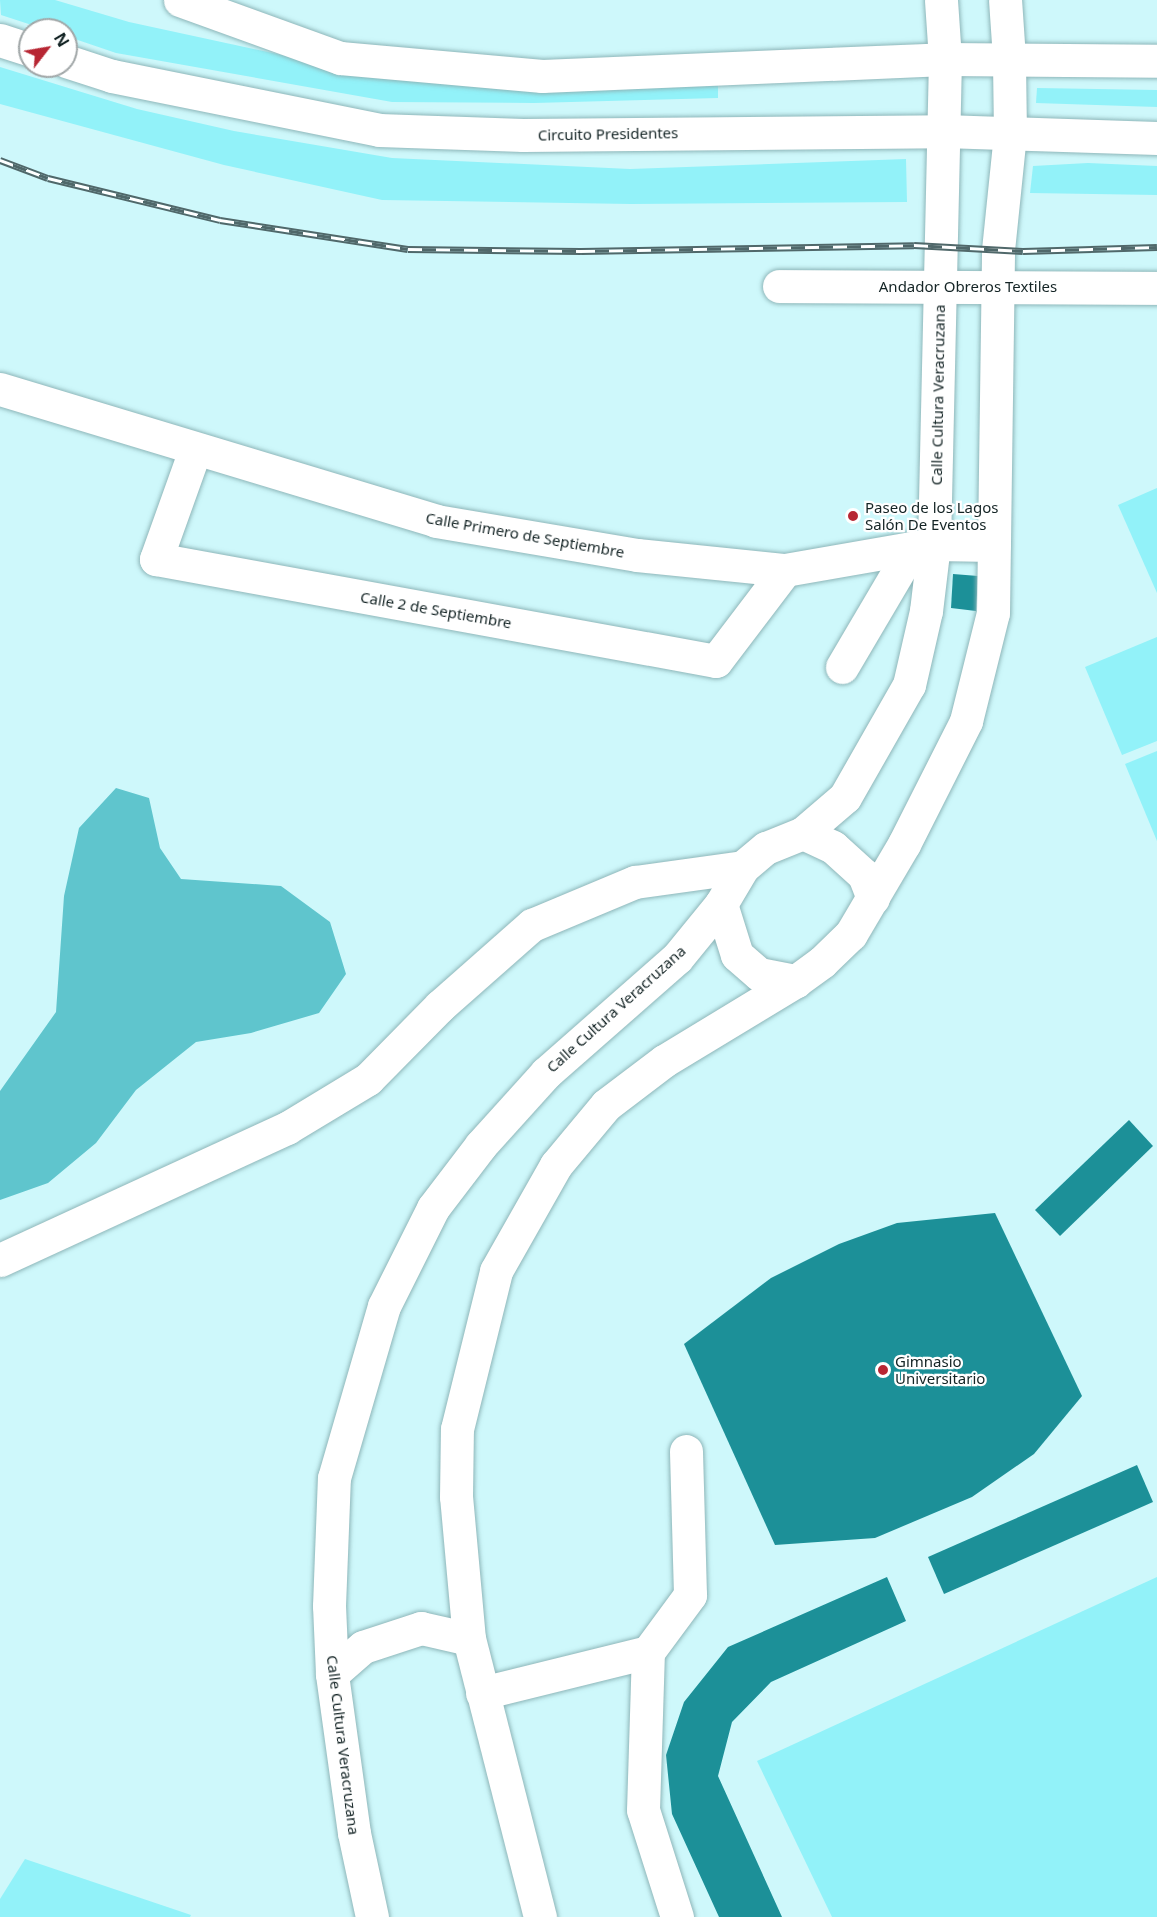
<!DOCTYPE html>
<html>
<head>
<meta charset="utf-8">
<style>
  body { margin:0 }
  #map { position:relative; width:1157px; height:1917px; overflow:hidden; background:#cef8fb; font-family:"Noto Sans",sans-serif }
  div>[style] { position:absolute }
  .green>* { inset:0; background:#92f2f9 }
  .water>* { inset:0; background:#5fc5cd }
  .building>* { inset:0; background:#1c9098 }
  .roads { filter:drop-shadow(0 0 2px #8eb6b9) drop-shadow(0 0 2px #8eb6b9) }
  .minor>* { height:33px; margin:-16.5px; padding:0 16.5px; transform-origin:16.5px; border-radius:16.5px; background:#fff }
  .major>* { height:33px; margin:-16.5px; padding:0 16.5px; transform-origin:16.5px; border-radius:16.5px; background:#fff }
  .rail>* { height:7px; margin-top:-3.5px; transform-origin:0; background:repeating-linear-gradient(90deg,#fff 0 14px,#50686a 0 28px); box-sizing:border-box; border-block:2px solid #50686a }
  .dots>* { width:16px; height:16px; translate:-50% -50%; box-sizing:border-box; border:3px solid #fff; border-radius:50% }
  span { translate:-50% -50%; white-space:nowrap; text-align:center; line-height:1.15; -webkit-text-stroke:4.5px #fff; paint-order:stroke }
  .street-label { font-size:15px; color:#142425 }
  .poi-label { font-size:15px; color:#142425 }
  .left { translate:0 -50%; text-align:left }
  .north { position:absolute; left:18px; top:18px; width:60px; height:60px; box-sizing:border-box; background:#fff; border:2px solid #a1a7a8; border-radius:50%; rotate:59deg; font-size:16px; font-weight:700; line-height:24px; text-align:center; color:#142425 }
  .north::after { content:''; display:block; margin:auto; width:21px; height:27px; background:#b72633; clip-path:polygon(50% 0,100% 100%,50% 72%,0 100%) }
</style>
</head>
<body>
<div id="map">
  <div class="green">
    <div style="clip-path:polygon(0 0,55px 0,129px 22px,393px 79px,533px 86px,718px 84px,718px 98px,534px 103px,392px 102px,116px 53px,66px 36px,66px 30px,47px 30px,1px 15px)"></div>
    <div style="clip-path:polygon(0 67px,137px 109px,234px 131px,392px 158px,630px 169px,906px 159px,907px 202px,631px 204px,382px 200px,224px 165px,0 104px)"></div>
    <div style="clip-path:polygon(1037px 88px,1157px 90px,1157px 107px,1036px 103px)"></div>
    <div style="clip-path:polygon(1088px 163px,1157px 166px,1157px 195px,1030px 193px,1033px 166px)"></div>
    <div style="clip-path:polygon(1157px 488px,1157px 593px,1118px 505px)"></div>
    <div style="clip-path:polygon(1157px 637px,1157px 741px,1122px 755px,1085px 667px)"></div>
    <div style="clip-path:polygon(1157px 751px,1157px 841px,1125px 764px)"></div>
    <div style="clip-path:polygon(1157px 1577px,1157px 1917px,832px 1917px,757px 1761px)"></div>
    <div style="clip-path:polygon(25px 1859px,191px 1915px,190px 1917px,0 1917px,0 1899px)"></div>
  </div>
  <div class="water">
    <div style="clip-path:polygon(116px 788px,149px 798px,160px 848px,181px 879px,281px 886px,330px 922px,346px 974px,319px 1013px,251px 1033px,196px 1042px,136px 1090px,96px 1143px,48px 1183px,0 1200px,0 1091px,56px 1012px,64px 896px,79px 828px)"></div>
  </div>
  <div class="building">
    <div style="clip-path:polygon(953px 574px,978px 576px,976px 611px,951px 608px)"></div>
    <div style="clip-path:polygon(1129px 1120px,1153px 1146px,1060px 1236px,1035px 1210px)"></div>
    <div style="clip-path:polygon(995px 1213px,1082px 1396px,1034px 1454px,972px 1497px,875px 1538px,775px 1545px,684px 1344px,771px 1278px,839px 1244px,897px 1223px)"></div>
    <div style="clip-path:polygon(1137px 1465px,1153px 1502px,944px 1594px,928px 1557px)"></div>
    <div style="clip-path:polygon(887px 1577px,906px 1621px,771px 1682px,732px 1722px,718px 1776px,782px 1917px,719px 1917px,672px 1814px,666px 1755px,684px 1702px,728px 1647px)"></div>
  </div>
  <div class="roads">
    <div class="minor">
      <div style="left:779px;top:286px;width:378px;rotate:0.3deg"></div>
      <div style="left:0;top:389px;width:456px;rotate:16.8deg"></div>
      <div style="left:436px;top:521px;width:204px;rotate:9.6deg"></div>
      <div style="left:637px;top:555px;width:149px;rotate:5.8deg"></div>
      <div style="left:785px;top:570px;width:151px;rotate:-9.9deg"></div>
      <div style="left:934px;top:544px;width:60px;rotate:1deg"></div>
      <div style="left:195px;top:450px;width:116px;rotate:109.7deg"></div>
      <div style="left:156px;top:559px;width:569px;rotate:10.32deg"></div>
      <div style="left:716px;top:661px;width:114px;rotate:-52.8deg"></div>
      <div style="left:842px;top:667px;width:138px;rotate:-59.5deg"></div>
      <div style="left:803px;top:833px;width:33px;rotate:25deg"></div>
      <div style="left:833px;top:847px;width:42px;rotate:42.1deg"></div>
      <div style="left:864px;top:875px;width:25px;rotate:69deg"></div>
      <div style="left:721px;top:904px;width:53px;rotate:72.6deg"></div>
      <div style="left:737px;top:955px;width:29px;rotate:41deg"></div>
      <div style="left:759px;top:974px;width:38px;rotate:11deg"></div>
      <div style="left:0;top:1260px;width:316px;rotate:-24.7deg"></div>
      <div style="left:287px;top:1128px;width:95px;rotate:-31.2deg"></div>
      <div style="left:368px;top:1079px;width:103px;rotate:-45.4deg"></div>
      <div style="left:440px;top:1006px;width:123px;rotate:-41.4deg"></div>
      <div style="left:532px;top:925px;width:112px;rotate:-22.7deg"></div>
      <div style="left:635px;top:882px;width:109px;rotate:-7.9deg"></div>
      <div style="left:332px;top:1674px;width:41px;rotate:-41.1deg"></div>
      <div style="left:363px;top:1647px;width:61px;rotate:-18.1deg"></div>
      <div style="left:421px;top:1628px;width:49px;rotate:12.9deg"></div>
      <div style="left:482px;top:1693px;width:171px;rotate:-13.9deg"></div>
      <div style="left:372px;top:1917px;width:86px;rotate:-102.1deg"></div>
      <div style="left:354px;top:1833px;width:161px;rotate:-97.9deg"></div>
      <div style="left:332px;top:1674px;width:68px;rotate:-92.5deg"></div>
      <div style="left:329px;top:1606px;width:128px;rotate:-87.8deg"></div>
      <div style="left:334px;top:1478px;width:179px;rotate:-73.8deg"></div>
      <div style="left:384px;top:1306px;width:110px;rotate:-63.4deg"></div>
      <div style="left:433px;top:1208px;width:79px;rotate:-52.7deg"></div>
      <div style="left:481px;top:1145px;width:97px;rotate:-47.9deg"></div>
      <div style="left:546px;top:1073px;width:174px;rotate:-41.3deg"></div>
      <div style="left:677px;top:958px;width:70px;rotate:-50.8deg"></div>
      <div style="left:721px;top:904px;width:43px;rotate:-59.3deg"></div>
      <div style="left:743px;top:867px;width:30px;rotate:-40deg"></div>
      <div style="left:766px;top:848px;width:40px;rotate:-22deg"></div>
      <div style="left:803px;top:833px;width:55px;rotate:-40.6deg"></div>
      <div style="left:845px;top:797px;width:129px;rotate:-60.3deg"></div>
      <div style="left:909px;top:685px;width:76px;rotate:-77.1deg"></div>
      <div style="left:926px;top:611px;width:67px;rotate:-83.2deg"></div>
      <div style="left:934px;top:544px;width:485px;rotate:-88.7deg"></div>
      <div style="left:945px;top:59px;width:59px;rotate:-93.9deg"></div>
      <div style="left:540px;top:1917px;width:287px;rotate:-104.3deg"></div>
      <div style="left:469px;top:1639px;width:143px;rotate:-95.2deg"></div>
      <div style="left:456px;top:1497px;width:68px;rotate:-89.2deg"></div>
      <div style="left:457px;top:1429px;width:163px;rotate:-76.1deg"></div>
      <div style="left:496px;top:1271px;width:122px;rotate:-60.5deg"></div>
      <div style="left:556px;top:1165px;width:78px;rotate:-50.2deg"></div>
      <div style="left:606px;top:1105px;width:73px;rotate:-37.2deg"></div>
      <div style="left:664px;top:1061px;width:154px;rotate:-31.2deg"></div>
      <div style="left:796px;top:981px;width:32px;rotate:-36deg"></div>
      <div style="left:822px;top:962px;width:40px;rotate:-44deg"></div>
      <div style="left:851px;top:934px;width:104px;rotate:-59.5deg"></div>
      <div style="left:904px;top:844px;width:138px;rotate:-63.2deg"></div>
      <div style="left:966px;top:721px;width:111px;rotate:-76deg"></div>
      <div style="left:993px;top:613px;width:363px;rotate:-89.2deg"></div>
      <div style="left:998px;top:250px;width:117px;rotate:-84.1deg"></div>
      <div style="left:1010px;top:134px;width:76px;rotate:-90.8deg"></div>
      <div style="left:1009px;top:58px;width:58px;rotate:-93.9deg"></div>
      <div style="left:677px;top:1917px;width:112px;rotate:-107.6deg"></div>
      <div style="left:643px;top:1810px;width:158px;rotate:-88.2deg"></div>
      <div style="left:648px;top:1652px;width:71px;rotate:-53.6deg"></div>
      <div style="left:690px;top:1595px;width:144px;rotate:-91.6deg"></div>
    </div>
    <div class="major">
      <div style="left:180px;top:0;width:170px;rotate:19.9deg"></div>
      <div style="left:340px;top:58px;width:203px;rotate:5.1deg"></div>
      <div style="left:542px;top:76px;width:403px;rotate:-2.4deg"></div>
      <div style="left:945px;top:59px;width:212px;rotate:0.5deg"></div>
      <div style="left:0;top:40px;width:32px;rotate:18deg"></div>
      <div style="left:66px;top:61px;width:48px;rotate:18.1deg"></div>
      <div style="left:112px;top:76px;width:272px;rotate:11.4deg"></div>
      <div style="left:379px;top:130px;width:144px;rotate:2deg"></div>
      <div style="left:523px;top:135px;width:421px;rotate:-0.5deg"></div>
      <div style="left:944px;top:131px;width:213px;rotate:1.9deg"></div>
    </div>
  </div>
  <div class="rail">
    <div style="left:0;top:160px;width:51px;rotate:20.6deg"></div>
    <div style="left:48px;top:178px;width:177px;rotate:13.7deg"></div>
    <div style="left:220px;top:220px;width:190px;rotate:8.8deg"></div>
    <div style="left:408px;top:249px;width:173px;rotate:0.7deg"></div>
    <div style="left:581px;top:251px;width:333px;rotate:-1deg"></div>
    <div style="left:914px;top:245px;width:109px;rotate:3.2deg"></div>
    <div style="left:1023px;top:251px;width:134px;rotate:-1.7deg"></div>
  </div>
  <div class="dots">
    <div style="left:853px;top:516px;background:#b72633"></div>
    <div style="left:883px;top:1370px;background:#b72633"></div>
  </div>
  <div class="street-label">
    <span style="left:608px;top:134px;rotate:-1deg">Circuito Presidentes</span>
    <span style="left:968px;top:287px">Andador Obreros Textiles</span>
    <span style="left:938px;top:395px;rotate:-89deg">Calle Cultura Veracruzana</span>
    <span style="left:525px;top:535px;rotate:10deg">Calle Primero de Septiembre</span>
    <span style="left:436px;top:610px;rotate:10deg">Calle 2 de Septiembre</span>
    <span style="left:616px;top:1009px;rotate:-42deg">Calle Cultura Veracruzana</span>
    <span style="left:343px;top:1745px;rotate:83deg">Calle Cultura Veracruzana</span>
  </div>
  <div class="poi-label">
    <span class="left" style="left:865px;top:516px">Paseo de los Lagos<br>Salón De Eventos</span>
    <span class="left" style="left:895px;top:1370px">Gimnasio<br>Universitario</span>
  </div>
  <div class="north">N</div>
</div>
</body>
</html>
